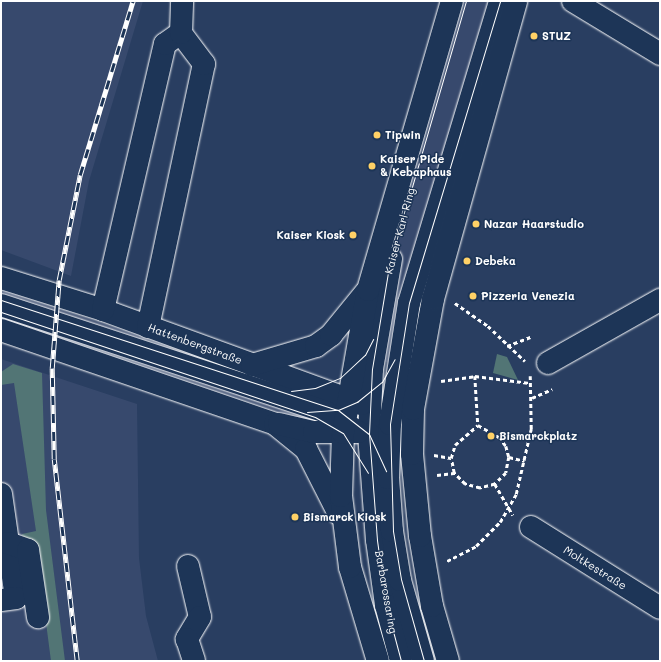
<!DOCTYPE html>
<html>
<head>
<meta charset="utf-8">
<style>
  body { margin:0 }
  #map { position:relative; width:661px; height:662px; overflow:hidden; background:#293e61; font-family:Mali,sans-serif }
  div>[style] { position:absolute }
  .built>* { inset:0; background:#37496d }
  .green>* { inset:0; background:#527575 }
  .path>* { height:2.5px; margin-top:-1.25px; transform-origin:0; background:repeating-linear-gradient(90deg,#fff 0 4px,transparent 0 7px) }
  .roads { filter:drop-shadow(0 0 1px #fff) drop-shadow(0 0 1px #fff) }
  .minor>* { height:22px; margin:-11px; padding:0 11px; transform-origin:11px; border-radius:11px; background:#1d3557 }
  .tram>* { height:1px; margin:-0.5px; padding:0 0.5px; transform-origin:0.5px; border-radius:0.5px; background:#fff }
  .rail>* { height:4.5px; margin-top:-2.25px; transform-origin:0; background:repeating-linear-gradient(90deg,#1d3557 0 9px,#fff 0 18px); box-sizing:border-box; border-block:1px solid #fff }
  .dots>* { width:11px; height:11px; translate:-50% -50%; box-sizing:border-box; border:2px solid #1d3557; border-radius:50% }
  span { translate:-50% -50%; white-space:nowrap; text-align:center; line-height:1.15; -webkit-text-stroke:3px #1d3557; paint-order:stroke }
  .poi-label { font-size:11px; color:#fff; font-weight:700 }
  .left { translate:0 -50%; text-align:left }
  .right { translate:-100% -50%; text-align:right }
  .street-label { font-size:11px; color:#fff }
  .frame { position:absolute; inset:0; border:2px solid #fff; pointer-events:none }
</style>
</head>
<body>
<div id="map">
  <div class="built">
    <div style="clip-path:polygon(1px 1px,143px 1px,89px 181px,71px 276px,1px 250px)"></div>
    <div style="clip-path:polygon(460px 1px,506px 1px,407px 380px,400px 365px,360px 356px)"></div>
    <div style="clip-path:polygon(1px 289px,325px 398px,328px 423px,308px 422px,1px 319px)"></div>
    <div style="clip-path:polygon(1px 359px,137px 404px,139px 558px,146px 616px,158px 661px,1px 661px)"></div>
  </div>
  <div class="green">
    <div style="clip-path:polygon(497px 354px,507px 357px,518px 380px,493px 373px)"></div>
    <div style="clip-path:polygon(13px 364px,42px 373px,46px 510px,65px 661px,51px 661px,45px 615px,23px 539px,22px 534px,36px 531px,14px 383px,1px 385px,1px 372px)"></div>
  </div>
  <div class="path">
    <div style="left:455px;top:303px;width:40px;rotate:34.9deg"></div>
    <div style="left:488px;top:326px;width:51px;rotate:43.4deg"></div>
    <div style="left:507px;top:346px;width:25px;rotate:-21deg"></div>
    <div style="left:475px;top:376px;width:55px;rotate:7.3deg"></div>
    <div style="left:441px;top:381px;width:34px;rotate:-8deg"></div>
    <div style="left:475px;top:376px;width:49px;rotate:86.5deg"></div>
    <div style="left:478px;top:425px;width:24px;rotate:30deg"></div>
    <div style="left:499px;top:437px;width:11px;rotate:52deg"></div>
    <div style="left:506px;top:446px;width:11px;rotate:75deg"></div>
    <div style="left:509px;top:457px;width:16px;rotate:101deg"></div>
    <div style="left:506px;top:473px;width:16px;rotate:135deg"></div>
    <div style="left:495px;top:484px;width:16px;rotate:165deg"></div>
    <div style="left:480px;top:488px;width:16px;rotate:-165deg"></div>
    <div style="left:465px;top:484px;width:16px;rotate:-135deg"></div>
    <div style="left:454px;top:473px;width:15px;rotate:-101deg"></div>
    <div style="left:451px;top:458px;width:14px;rotate:-73deg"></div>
    <div style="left:455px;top:445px;width:30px;rotate:-41deg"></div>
    <div style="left:532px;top:398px;width:22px;rotate:-24deg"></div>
    <div style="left:434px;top:455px;width:17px;rotate:10deg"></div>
    <div style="left:509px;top:457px;width:16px;rotate:14deg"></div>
    <div style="left:437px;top:475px;width:17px;rotate:-7deg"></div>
    <div style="left:495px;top:484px;width:36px;rotate:60deg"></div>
    <div style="left:447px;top:561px;width:33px;rotate:-27deg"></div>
    <div style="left:476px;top:546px;width:34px;rotate:-45deg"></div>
    <div style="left:500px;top:522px;width:32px;rotate:-60deg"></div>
    <div style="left:516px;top:494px;width:67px;rotate:-77deg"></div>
    <div style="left:531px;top:429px;width:53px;rotate:-91.1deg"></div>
  </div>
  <div class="roads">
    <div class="minor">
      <div style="left:573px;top:1px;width:102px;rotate:31.3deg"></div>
      <div style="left:391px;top:259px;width:112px;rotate:99.8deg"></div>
      <div style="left:372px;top:369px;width:65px;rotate:92.6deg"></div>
      <div style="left:369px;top:434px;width:106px;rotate:85.7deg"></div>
      <div style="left:377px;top:540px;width:66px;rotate:82.1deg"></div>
      <div style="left:386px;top:605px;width:58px;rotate:75deg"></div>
      <div style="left:1px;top:278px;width:107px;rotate:17.4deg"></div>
      <div style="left:103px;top:310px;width:275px;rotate:20deg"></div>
      <div style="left:1px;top:305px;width:340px;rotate:18.2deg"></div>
      <div style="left:324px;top:411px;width:37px;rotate:31deg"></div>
      <div style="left:103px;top:310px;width:273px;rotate:-76.9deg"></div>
      <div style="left:165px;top:44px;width:19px;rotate:-35deg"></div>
      <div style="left:148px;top:327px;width:269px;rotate:-78deg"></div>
      <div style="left:204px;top:64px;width:39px;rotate:-127deg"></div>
      <div style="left:181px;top:33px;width:32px;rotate:-88deg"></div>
      <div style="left:1px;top:330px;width:290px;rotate:18.9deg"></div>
      <div style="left:275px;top:424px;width:40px;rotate:39deg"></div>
      <div style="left:306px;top:449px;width:73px;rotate:63.1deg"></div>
      <div style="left:548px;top:363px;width:129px;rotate:-29.4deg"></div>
      <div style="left:252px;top:365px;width:67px;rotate:-16.5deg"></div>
      <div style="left:316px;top:346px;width:19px;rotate:-36deg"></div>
      <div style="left:331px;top:335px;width:55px;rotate:-50.9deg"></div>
      <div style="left:279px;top:424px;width:36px;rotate:13deg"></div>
      <div style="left:314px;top:432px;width:44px"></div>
      <div style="left:1px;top:494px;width:105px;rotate:81.8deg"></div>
      <div style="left:16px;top:598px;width:15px;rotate:172deg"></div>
      <div style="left:531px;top:527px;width:152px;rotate:32.1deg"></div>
      <div style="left:8px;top:543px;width:21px;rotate:19deg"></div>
      <div style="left:28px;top:550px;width:68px;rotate:81.5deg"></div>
      <div style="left:188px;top:566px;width:52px;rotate:76.8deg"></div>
      <div style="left:200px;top:617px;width:26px;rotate:121deg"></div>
      <div style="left:187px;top:639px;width:23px;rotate:72deg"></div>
      <div style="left:378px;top:661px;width:98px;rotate:-106.6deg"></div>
      <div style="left:350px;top:567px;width:72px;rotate:-97.2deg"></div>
      <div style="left:341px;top:496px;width:63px;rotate:-88.2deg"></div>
      <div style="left:343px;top:433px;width:145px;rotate:-80.1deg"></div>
      <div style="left:368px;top:290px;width:301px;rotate:-73.8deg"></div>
      <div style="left:423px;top:661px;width:84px;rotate:-105.9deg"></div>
      <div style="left:400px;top:580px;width:50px;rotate:-99.3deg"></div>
      <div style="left:392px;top:531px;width:53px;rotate:-94.3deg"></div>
      <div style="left:388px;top:478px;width:54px;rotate:-87.9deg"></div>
      <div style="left:390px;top:424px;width:122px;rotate:-81.1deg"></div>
      <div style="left:409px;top:303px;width:315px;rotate:-73.2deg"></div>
      <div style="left:448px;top:661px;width:57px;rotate:-106.2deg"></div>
      <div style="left:432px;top:606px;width:71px;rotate:-99.7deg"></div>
      <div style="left:420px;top:536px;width:82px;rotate:-95.6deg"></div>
      <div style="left:412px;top:454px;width:45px;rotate:-88.7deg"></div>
      <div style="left:413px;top:409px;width:112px;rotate:-79.7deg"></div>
      <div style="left:433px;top:299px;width:309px;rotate:-74.4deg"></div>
    </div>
  </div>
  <div class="tram">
    <div style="left:1px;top:300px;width:354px;rotate:18.1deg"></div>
    <div style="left:338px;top:410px;width:39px;rotate:38deg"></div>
    <div style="left:369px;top:434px;width:41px;rotate:65.3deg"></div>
    <div style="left:1px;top:312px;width:331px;rotate:18.5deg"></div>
    <div style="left:315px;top:417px;width:32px;rotate:30deg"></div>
    <div style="left:343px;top:433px;width:47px;rotate:58deg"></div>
    <div style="left:291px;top:391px;width:24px;rotate:-7deg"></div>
    <div style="left:315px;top:388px;width:27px;rotate:-22deg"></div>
    <div style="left:340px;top:378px;width:34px;rotate:-43deg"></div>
    <div style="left:365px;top:355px;width:18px;rotate:-63deg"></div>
    <div style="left:307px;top:412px;width:31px;rotate:-4deg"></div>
    <div style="left:338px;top:410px;width:21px;rotate:-23deg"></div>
    <div style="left:357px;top:402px;width:32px;rotate:-39deg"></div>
    <div style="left:382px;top:382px;width:26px;rotate:-61deg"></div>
    <div style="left:401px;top:661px;width:58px;rotate:-105deg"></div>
    <div style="left:386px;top:605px;width:66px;rotate:-97.9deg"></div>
    <div style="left:377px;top:540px;width:106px;rotate:-94.3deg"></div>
    <div style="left:369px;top:434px;width:65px;rotate:-87.4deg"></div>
    <div style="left:372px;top:369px;width:104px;rotate:-80.6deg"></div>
    <div style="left:389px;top:266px;width:276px;rotate:-73.8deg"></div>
    <div style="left:424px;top:661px;width:85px;rotate:-105.7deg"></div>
    <div style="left:401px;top:579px;width:49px;rotate:-99.5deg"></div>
    <div style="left:393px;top:531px;width:107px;rotate:-91.6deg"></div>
    <div style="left:390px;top:424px;width:122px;rotate:-81.1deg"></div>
    <div style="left:409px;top:303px;width:315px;rotate:-73.2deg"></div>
  </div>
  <div class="rail">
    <div style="left:77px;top:661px;width:203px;rotate:-96.5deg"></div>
    <div style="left:54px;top:459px;width:91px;rotate:-91.3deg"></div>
    <div style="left:52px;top:368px;width:88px;rotate:-85.5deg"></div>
    <div style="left:59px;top:280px;width:107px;rotate:-78.7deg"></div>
    <div style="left:80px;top:175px;width:182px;rotate:-73.1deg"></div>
  </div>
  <div class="dots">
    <div style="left:534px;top:36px;background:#ffd166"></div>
    <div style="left:377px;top:135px;background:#ffd166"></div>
    <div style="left:372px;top:166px;background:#ffd166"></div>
    <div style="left:476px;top:224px;background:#ffd166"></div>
    <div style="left:353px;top:235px;background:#ffd166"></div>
    <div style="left:467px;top:261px;background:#ffd166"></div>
    <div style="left:473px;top:296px;background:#ffd166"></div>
    <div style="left:491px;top:436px;background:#ffd166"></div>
    <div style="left:295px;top:517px;background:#ffd166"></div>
  </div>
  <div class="poi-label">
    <span class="left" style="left:542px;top:36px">STUZ</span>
    <span class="left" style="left:385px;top:135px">Tipwin</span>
    <span class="left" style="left:380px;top:166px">Kaiser Pide<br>&amp; Kebaphaus</span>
    <span class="left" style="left:484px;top:224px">Nazar Haarstudio</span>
    <span class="right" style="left:345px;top:235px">Kaiser Kiosk</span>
    <span class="left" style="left:475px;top:261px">Debeka</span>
    <span class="left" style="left:481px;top:296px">Pizzeria Venezia</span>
    <span class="left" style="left:499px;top:436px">Bismarckplatz</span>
    <span class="left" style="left:303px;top:517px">Bismarck Kiosk</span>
  </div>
  <div class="street-label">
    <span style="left:400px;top:231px;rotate:-75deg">Kaiser-Karl-Ring</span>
    <span style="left:195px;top:344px;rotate:20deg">Hattenbergstraße</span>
    <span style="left:595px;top:568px;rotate:32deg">Moltkestraße</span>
    <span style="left:386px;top:592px;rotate:80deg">Barbarossaring</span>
  </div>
  <div class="frame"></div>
</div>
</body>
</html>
